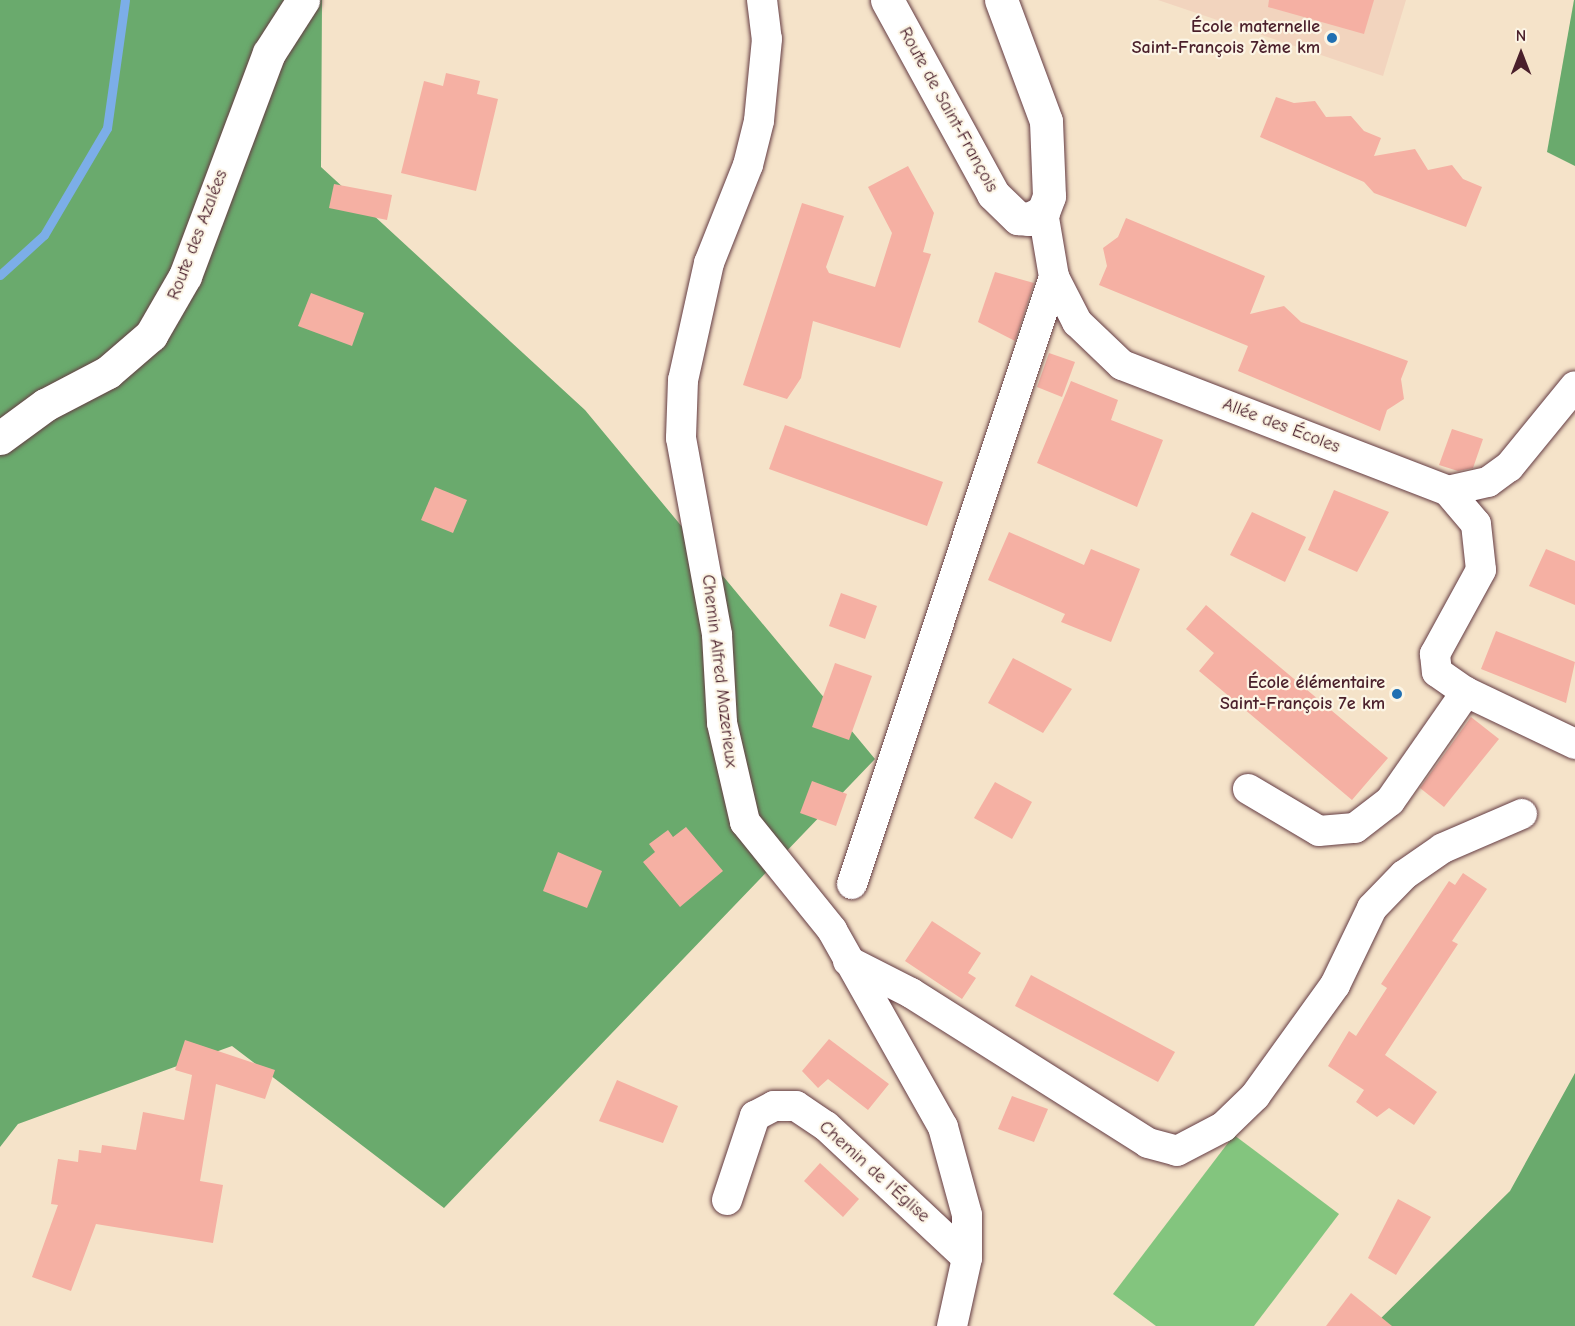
<!DOCTYPE html>
<html>
<head>
<meta charset="utf-8">
<style>
  body { margin:0 }
  #map { position:relative; width:1575px; height:1326px; overflow:hidden; background:#f5e3c9; font-family:"Comic Neue",sans-serif }
  div>[style] { position:absolute }
  .built>* { inset:0; background:#f2d4be }
  .green>* { inset:0; background:#83c57e }
  .forest>* { inset:0; background:#6aaa6d }
  .stream>* { height:9px; margin:-4.5px; padding:0 4.5px; transform-origin:4.5px; border-radius:4.5px; background:#7caee8 }
  .building>* { inset:0; background:#f5b0a3 }
  .roads { filter:drop-shadow(0 0 2px #643c43) drop-shadow(0 0 2px #643c43) }
  .street>* { height:30px; margin:-15px; padding:0 15px; transform-origin:15px; border-radius:15px; background:#fff }
  .secondary>* { height:33px; margin:-16.5px; padding:0 16.5px; transform-origin:16.5px; border-radius:16.5px; background:#fff }
  .dots>* { width:16px; height:16px; translate:-50% -50%; box-sizing:border-box; border:3px solid #fcf5e5; border-radius:50% }
  span { translate:-50% -50%; white-space:nowrap; text-align:center; line-height:1.15; -webkit-text-stroke:4.5px #fcf5e5; paint-order:stroke }
  .poi-label { font-size:18px; color:#4a1f2b; font-weight:700 }
  .right { translate:-100% -50%; text-align:right }
  .street-label { font-size:18px; color:#4a1f2b }
  .north { position:absolute; left:1491px; top:24px; width:60px; height:60px; -webkit-text-stroke:4px #fcf5e5; paint-order:stroke; rotate:0deg; font-size:16px; font-weight:700; line-height:24px; text-align:center; color:#4a1f2b }
  .north::after { content:''; display:block; margin:auto; width:21px; height:27px; background:#4a1f2b; clip-path:polygon(50% 0,100% 100%,50% 72%,0 100%) }
</style>
</head>
<body>
<div id="map">
  <div class="built">
    <div style="clip-path:polygon(1158px 0,1406px 0,1383px 76px)"></div>
  </div>
  <div class="green">
    <div style="clip-path:polygon(1234px 1135px,1339px 1214px,1254px 1326px,1156px 1326px,1113px 1294px)"></div>
  </div>
  <div class="forest">
    <div style="clip-path:polygon(0 0,322px 0,321px 167px,585px 410px,875px 759px,444px 1208px,232px 1046px,18px 1124px,0 1147px)"></div>
    <div style="clip-path:polygon(1574px 0,1575px 0,1575px 166px,1547px 152px)"></div>
    <div style="clip-path:polygon(1575px 1073px,1575px 1326px,1373px 1326px,1510px 1191px)"></div>
  </div>
  <div class="stream">
    <div style="left:0;top:275px;width:59px;rotate:-42.3deg"></div>
    <div style="left:44px;top:235px;width:124px;rotate:-59.5deg"></div>
    <div style="left:107px;top:128px;width:129px;rotate:-82deg"></div>
  </div>
  <div class="building">
    <div style="clip-path:polygon(1269px 0,1374px 0,1364px 34px,1268px 7px)"></div>
    <div style="clip-path:polygon(446px 73px,480px 81px,477px 94px,498px 99px,476px 191px,401px 173px,424px 81px,443px 86px)"></div>
    <div style="clip-path:polygon(1276px 97px,1294px 103px,1315px 101px,1326px 117px,1351px 116px,1364px 131px,1381px 138px,1374px 156px,1415px 149px,1428px 170px,1452px 165px,1463px 179px,1482px 187px,1466px 227px,1374px 193px,1364px 182px,1260px 137px)"></div>
    <div style="clip-path:polygon(908px 166px,934px 213px,923px 252px,931px 254px,900px 348px,813px 321px,801px 378px,787px 399px,743px 385px,802px 203px,844px 216px,826px 267px,829px 273px,875px 287px,892px 233px,868px 187px)"></div>
    <div style="clip-path:polygon(334px 184px,392px 195px,387px 220px,329px 208px)"></div>
    <div style="clip-path:polygon(1126px 218px,1265px 276px,1250px 314px,1284px 306px,1301px 322px,1408px 361px,1401px 379px,1404px 399px,1387px 410px,1380px 431px,1238px 371px,1248px 346px,1099px 285px,1107px 266px,1103px 248px,1118px 237px)"></div>
    <div style="clip-path:polygon(995px 272px,1034px 283px,1015px 341px,978px 322px)"></div>
    <div style="clip-path:polygon(311px 293px,364px 313px,352px 346px,298px 326px)"></div>
    <div style="clip-path:polygon(1049px 353px,1075px 362px,1062px 397px,1037px 387px)"></div>
    <div style="clip-path:polygon(1071px 381px,1118px 400px,1111px 420px,1163px 440px,1137px 507px,1037px 463px)"></div>
    <div style="clip-path:polygon(785px 425px,943px 482px,927px 526px,769px 469px)"></div>
    <div style="clip-path:polygon(1452px 429px,1483px 439px,1473px 468px,1458px 471px,1439px 465px)"></div>
    <div style="clip-path:polygon(435px 487px,467px 500px,453px 533px,421px 520px)"></div>
    <div style="clip-path:polygon(1334px 490px,1389px 512px,1357px 572px,1308px 550px)"></div>
    <div style="clip-path:polygon(1252px 512px,1306px 537px,1285px 582px,1230px 555px)"></div>
    <div style="clip-path:polygon(1009px 532px,1084px 565px,1091px 549px,1140px 569px,1111px 642px,1061px 622px,1065px 614px,988px 580px)"></div>
    <div style="clip-path:polygon(1546px 549px,1575px 561px,1575px 605px,1529px 586px)"></div>
    <div style="clip-path:polygon(841px 593px,877px 606px,865px 639px,829px 626px)"></div>
    <div style="clip-path:polygon(1206px 605px,1388px 758px,1352px 800px,1199px 671px,1214px 653px,1186px 629px)"></div>
    <div style="clip-path:polygon(1496px 631px,1575px 662px,1566px 703px,1481px 669px)"></div>
    <div style="clip-path:polygon(1013px 658px,1072px 689px,1043px 733px,988px 703px)"></div>
    <div style="clip-path:polygon(835px 663px,872px 676px,849px 740px,812px 727px)"></div>
    <div style="clip-path:polygon(1471px 717px,1499px 739px,1444px 807px,1420px 788px)"></div>
    <div style="clip-path:polygon(812px 781px,847px 794px,836px 826px,800px 813px)"></div>
    <div style="clip-path:polygon(995px 782px,1032px 802px,1012px 839px,974px 818px)"></div>
    <div style="clip-path:polygon(686px 827px,723px 871px,680px 907px,643px 862px,655px 852px,649px 844px,668px 830px,673px 837px)"></div>
    <div style="clip-path:polygon(558px 852px,602px 871px,587px 908px,543px 891px)"></div>
    <div style="clip-path:polygon(1463px 873px,1487px 889px,1452px 941px,1458px 944px,1385px 1055px,1437px 1092px,1414px 1125px,1389px 1108px,1377px 1117px,1356px 1102px,1364px 1090px,1328px 1066px,1349px 1031px,1356px 1036px,1387px 988px,1381px 984px,1449px 881px,1455px 885px)"></div>
    <div style="clip-path:polygon(932px 921px,981px 953px,968px 973px,976px 978px,962px 999px,905px 961px)"></div>
    <div style="clip-path:polygon(1031px 975px,1175px 1052px,1158px 1082px,1015px 1006px)"></div>
    <div style="clip-path:polygon(829px 1039px,889px 1084px,868px 1110px,828px 1079px,818px 1088px,802px 1071px)"></div>
    <div style="clip-path:polygon(185px 1040px,275px 1070px,265px 1099px,216px 1084px,200px 1181px,223px 1185px,213px 1243px,96px 1224px,71px 1291px,32px 1277px,58px 1205px,51px 1204px,58px 1159px,78px 1162px,79px 1150px,101px 1153px,102px 1145px,136px 1150px,143px 1112px,184px 1120px,192px 1075px,175px 1070px)"></div>
    <div style="clip-path:polygon(617px 1080px,678px 1106px,663px 1143px,599px 1121px)"></div>
    <div style="clip-path:polygon(1012px 1096px,1048px 1109px,1034px 1142px,998px 1129px)"></div>
    <div style="clip-path:polygon(820px 1163px,859px 1199px,843px 1217px,804px 1181px)"></div>
    <div style="clip-path:polygon(1398px 1199px,1431px 1217px,1396px 1275px,1368px 1258px)"></div>
    <div style="clip-path:polygon(1351px 1293px,1392px 1326px,1326px 1326px)"></div>
  </div>
  <div class="roads">
    <div class="street">
      <div style="left:762px;top:0;width:39px;rotate:83deg"></div>
      <div style="left:767px;top:39px;width:82px;rotate:95.6deg"></div>
      <div style="left:759px;top:121px;width:45px;rotate:104deg"></div>
      <div style="left:748px;top:165px;width:105px;rotate:111.7deg"></div>
      <div style="left:709px;top:263px;width:120px;rotate:102.5deg"></div>
      <div style="left:683px;top:380px;width:58px;rotate:92deg"></div>
      <div style="left:681px;top:438px;width:200px;rotate:79.6deg"></div>
      <div style="left:717px;top:635px;width:88px;rotate:86.7deg"></div>
      <div style="left:722px;top:723px;width:102px;rotate:76.9deg"></div>
      <div style="left:745px;top:822px;width:139px;rotate:51.1deg"></div>
      <div style="left:832px;top:930px;width:226px;rotate:60.6deg"></div>
      <div style="left:943px;top:1127px;width:91px;rotate:74.7deg"></div>
      <div style="left:967px;top:1215px;width:43px;rotate:90deg"></div>
      <div style="left:967px;top:1258px;width:70px;rotate:102.4deg"></div>
      <div style="left:1043px;top:212px;width:66px;rotate:80.4deg"></div>
      <div style="left:1054px;top:277px;width:51px;rotate:62.9deg"></div>
      <div style="left:1077px;top:322px;width:62px;rotate:43.7deg"></div>
      <div style="left:1122px;top:365px;width:350px;rotate:21.1deg"></div>
      <div style="left:1448px;top:491px;width:41px;rotate:-12.7deg"></div>
      <div style="left:1488px;top:482px;width:26px;rotate:-36deg"></div>
      <div style="left:1509px;top:467px;width:104px;rotate:-50.8deg"></div>
      <div style="left:1448px;top:491px;width:43px;rotate:49.7deg"></div>
      <div style="left:1476px;top:524px;width:46px;rotate:83.8deg"></div>
      <div style="left:1481px;top:570px;width:96px;rotate:118.7deg"></div>
      <div style="left:1435px;top:654px;width:18px;rotate:84deg"></div>
      <div style="left:1437px;top:672px;width:35px;rotate:35deg"></div>
      <div style="left:1466px;top:692px;width:121px;rotate:25.5deg"></div>
      <div style="left:1248px;top:789px;width:82px;rotate:30.6deg"></div>
      <div style="left:1319px;top:831px;width:36px;rotate:-5deg"></div>
      <div style="left:1355px;top:828px;width:44px;rotate:-37.6deg"></div>
      <div style="left:1390px;top:801px;width:133px;rotate:-55.1deg"></div>
      <div style="left:852px;top:884px;width:640px;rotate:-71.59deg"></div>
      <div style="left:848px;top:961px;width:71px;rotate:26.9deg"></div>
      <div style="left:911px;top:993px;width:280px;rotate:32.3deg"></div>
      <div style="left:1148px;top:1143px;width:30px;rotate:15deg"></div>
      <div style="left:1177px;top:1151px;width:52px;rotate:-27.6deg"></div>
      <div style="left:1223px;top:1127px;width:45px;rotate:-44.1deg"></div>
      <div style="left:1255px;top:1096px;width:137px;rotate:-54.2deg"></div>
      <div style="left:1335px;top:985px;width:85px;rotate:-64.3deg"></div>
      <div style="left:1372px;top:908px;width:46px;rotate:-45.9deg"></div>
      <div style="left:1404px;top:875px;width:47px;rotate:-34.7deg"></div>
      <div style="left:1443px;top:848px;width:86px;rotate:-23.3deg"></div>
      <div style="left:727px;top:1200px;width:89px;rotate:-71.6deg"></div>
      <div style="left:755px;top:1116px;width:21px;rotate:-28deg"></div>
      <div style="left:774px;top:1106px;width:22px"></div>
      <div style="left:796px;top:1106px;width:36px;rotate:34deg"></div>
      <div style="left:826px;top:1126px;width:193px;rotate:43.1deg"></div>
    </div>
    <div class="secondary">
      <div style="left:887px;top:0;width:221px;rotate:61.3deg"></div>
      <div style="left:993px;top:194px;width:35px;rotate:44deg"></div>
      <div style="left:1018px;top:218px;width:11px;rotate:5deg"></div>
      <div style="left:1029px;top:219px;width:16px;rotate:-27deg"></div>
      <div style="left:1043px;top:212px;width:17px;rotate:-69deg"></div>
      <div style="left:1049px;top:196px;width:75px;rotate:-92.3deg"></div>
      <div style="left:1046px;top:121px;width:129px;rotate:-110.4deg"></div>
      <div style="left:0;top:438px;width:56px;rotate:-36.3deg"></div>
      <div style="left:45px;top:405px;width:71px;rotate:-27.6deg"></div>
      <div style="left:108px;top:372px;width:57px;rotate:-40.7deg"></div>
      <div style="left:151px;top:335px;width:68px;rotate:-60deg"></div>
      <div style="left:185px;top:276px;width:238px;rotate:-69.4deg"></div>
      <div style="left:269px;top:53px;width:63px;rotate:-57.3deg"></div>
    </div>
  </div>
  <div class="dots">
    <div style="left:1332px;top:38px;background:#1f6fb2"></div>
    <div style="left:1397px;top:694px;background:#1f6fb2"></div>
  </div>
  <div class="poi-label">
    <span class="right" style="left:1320px;top:38px">École maternelle<br>Saint-François 7ème km</span>
    <span class="right" style="left:1385px;top:694px">École élémentaire<br>Saint-François 7e km</span>
  </div>
  <div class="street-label">
    <span style="left:948px;top:110px;rotate:61deg">Route de Saint-François</span>
    <span style="left:198px;top:235px;rotate:-69deg">Route des Azalées</span>
    <span style="left:1281px;top:426px;rotate:21deg">Allée des Écoles</span>
    <span style="left:719px;top:671px;rotate:83deg">Chemin Alfred Mazerieux</span>
    <span style="left:874px;top:1172px;rotate:42deg">Chemin de l'Église</span>
  </div>
  <div class="north">N</div>
</div>
</body>
</html>
